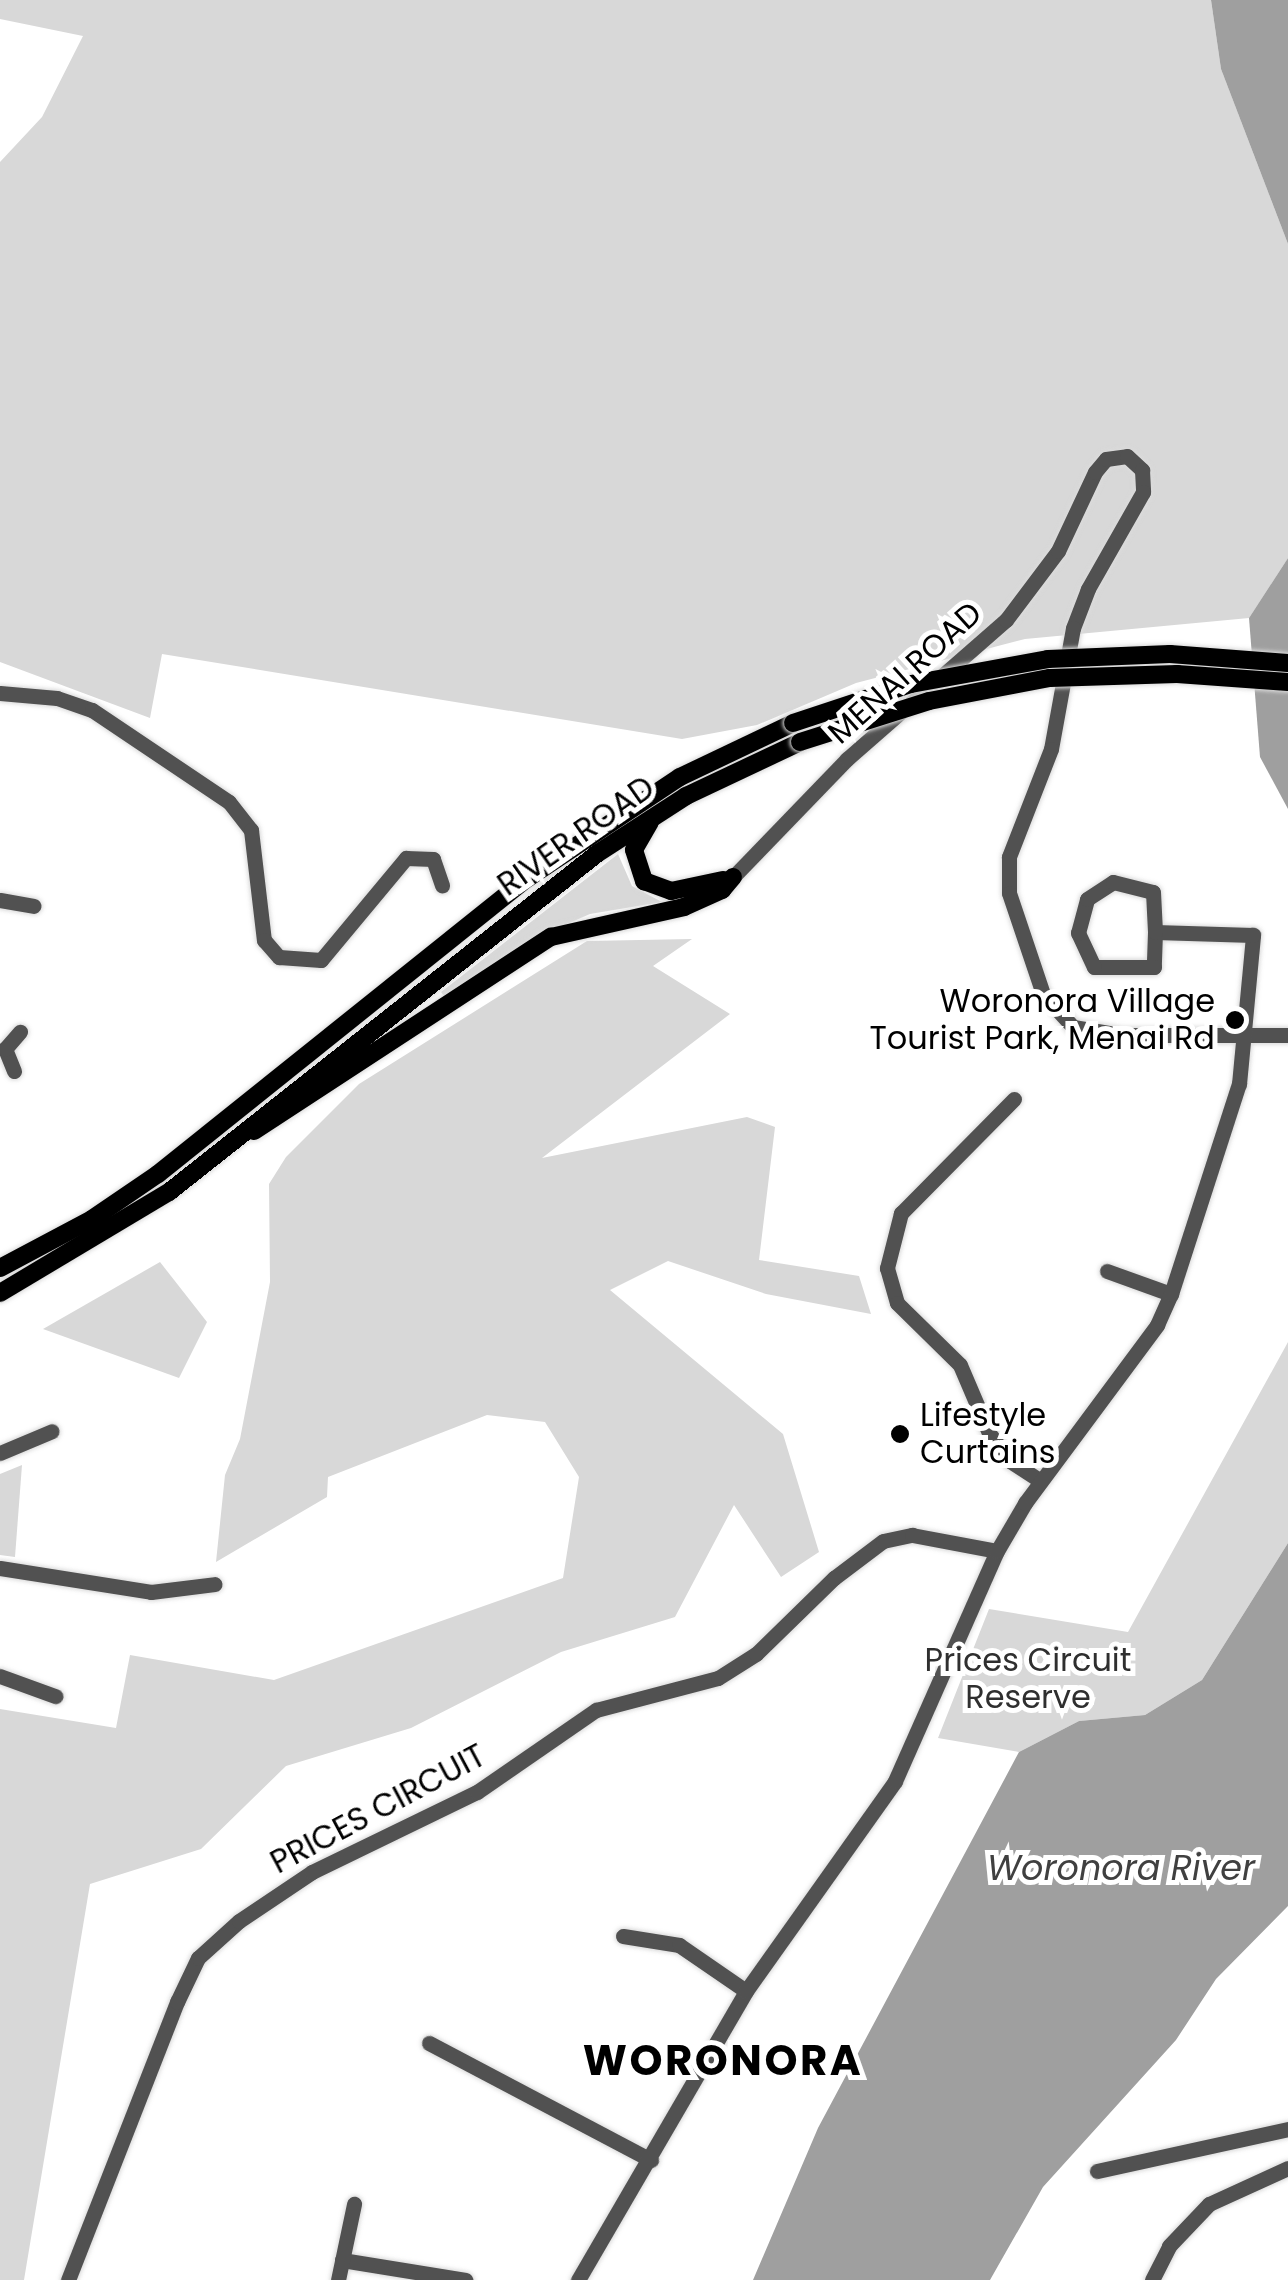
<!DOCTYPE html>
<html>
<head>
<meta charset="utf-8">
<style>
  body { margin:0 }
  #map { position:relative; width:1288px; height:2280px; overflow:hidden; background:#fff; font-family:Poppins,sans-serif }
  div>[style] { position:absolute }
  .green>* { inset:0; background:#d8d8d8 }
  .water>* { inset:0; background:#9f9f9f }
  .roads { filter:drop-shadow(0 0 2px #dbdbdb) drop-shadow(0 0 2px #dbdbdb) }
  .minor>* { height:15px; margin:-7.5px; padding:0 7.5px; transform-origin:7.5px; border-radius:7.5px; background:#515151 }
  .major>* { height:18px; margin:-9px; padding:0 9px; transform-origin:9px; border-radius:9px; background:#000 }
  .bridges { filter:drop-shadow(0 0 2px #dbdbdb) drop-shadow(0 0 2px #dbdbdb) }
  .major-bridge>* { height:18px; margin:-9px; padding:0 9px; transform-origin:9px; border-radius:9px; background:#000 }
  .dots>* { width:28px; height:28px; translate:-50% -50%; box-sizing:border-box; border:5px solid #fff; border-radius:50% }
  span { translate:-50% -50%; white-space:nowrap; text-align:center; line-height:1.15; -webkit-text-stroke:10px #fff; paint-order:stroke }
  .street-label { font-size:32px; color:#000 }
  .poi-label { font-size:32px; color:#000 }
  .right { translate:-100% -50%; text-align:right }
  .left { translate:0 -50%; text-align:left }
  .park-label { font-size:32px; color:#2f2f2f }
  .water-label { font-size:35px; color:#404040; font-style:italic }
  .district-label { font-size:42px; color:#000; font-weight:700; letter-spacing:2.5px }
</style>
</head>
<body>
<div id="map">
  <div class="green">
    <div style="clip-path:polygon(0 0,1211px 0,1221px 69px,1288px 244px,1288px 558px,1249px 618px,1025px 639px,856px 683px,757px 725px,682px 739px,162px 654px,150px 718px,0 662px,0 162px,42px 117px,83px 36px,0 19px)"></div>
    <div style="clip-path:polygon(618px 854px,632px 886px,662px 902px,590px 914px,537px 937px,444px 996px,441px 992px)"></div>
    <div style="clip-path:polygon(692px 939px,653px 966px,730px 1014px,542px 1158px,747px 1117px,775px 1127px,759px 1260px,859px 1276px,871px 1314px,766px 1294px,668px 1261px,610px 1290px,783px 1434px,819px 1552px,781px 1577px,734px 1505px,675px 1617px,561px 1652px,411px 1728px,286px 1766px,201px 1849px,90px 1884px,24px 2280px,0 2280px,0 1709px,116px 1728px,130px 1655px,274px 1680px,563px 1578px,579px 1477px,545px 1422px,487px 1415px,328px 1477px,327px 1497px,216px 1562px,225px 1475px,240px 1439px,270px 1282px,269px 1184px,286px 1157px,359px 1084px,587px 941px)"></div>
    <div style="clip-path:polygon(160px 1262px,207px 1322px,179px 1378px,43px 1329px)"></div>
    <div style="clip-path:polygon(1288px 1342px,1288px 1543px,1202px 1680px,1145px 1715px,1079px 1721px,1019px 1752px,938px 1738px,989px 1609px,1128px 1632px)"></div>
    <div style="clip-path:polygon(22px 1465px,15px 1557px,0 1555px,0 1474px)"></div>
  </div>
  <div class="water">
    <div style="clip-path:polygon(1211px 0,1288px 0,1288px 244px,1221px 69px)"></div>
    <div style="clip-path:polygon(1288px 558px,1288px 809px,1260px 757px,1249px 618px)"></div>
    <div style="clip-path:polygon(1288px 1543px,1288px 1906px,1216px 1979px,1176px 2040px,1043px 2187px,990px 2280px,753px 2280px,818px 2128px,1019px 1752px,1079px 1721px,1145px 1715px,1202px 1680px)"></div>
  </div>
  <div class="roads">
    <div class="minor">
      <div style="left:0;top:693px;width:57px;rotate:5deg"></div>
      <div style="left:57px;top:698px;width:37px;rotate:19deg"></div>
      <div style="left:92px;top:710px;width:165px;rotate:33.9deg"></div>
      <div style="left:229px;top:802px;width:36px;rotate:52deg"></div>
      <div style="left:251px;top:830px;width:111px;rotate:83.3deg"></div>
      <div style="left:264px;top:940px;width:23px;rotate:49deg"></div>
      <div style="left:279px;top:957px;width:42px;rotate:4.1deg"></div>
      <div style="left:321px;top:960px;width:133px;rotate:-50.2deg"></div>
      <div style="left:406px;top:858px;width:27px;rotate:2deg"></div>
      <div style="left:433px;top:859px;width:28px;rotate:71deg"></div>
      <div style="left:733px;top:877px;width:164px;rotate:-46deg"></div>
      <div style="left:847px;top:759px;width:211px;rotate:-41.2deg"></div>
      <div style="left:1006px;top:620px;width:86px;rotate:-53deg"></div>
      <div style="left:1058px;top:551px;width:87px;rotate:-64.9deg"></div>
      <div style="left:1095px;top:472px;width:17px;rotate:-50deg"></div>
      <div style="left:1106px;top:459px;width:21px;rotate:-8deg"></div>
      <div style="left:1127px;top:456px;width:21px;rotate:43deg"></div>
      <div style="left:1142px;top:470px;width:22px;rotate:87deg"></div>
      <div style="left:1143px;top:492px;width:112px;rotate:119.6deg"></div>
      <div style="left:1088px;top:589px;width:42px;rotate:111deg"></div>
      <div style="left:1073px;top:628px;width:123px;rotate:100.3deg"></div>
      <div style="left:1051px;top:749px;width:116px;rotate:111.3deg"></div>
      <div style="left:1009px;top:857px;width:36px;rotate:90deg"></div>
      <div style="left:1009px;top:893px;width:107px;rotate:71.4deg"></div>
      <div style="left:1043px;top:994px;width:45px;rotate:47.7deg"></div>
      <div style="left:1073px;top:1027px;width:50px;rotate:9.3deg"></div>
      <div style="left:1122px;top:1035px;width:166px"></div>
      <div style="left:0;top:900px;width:34px;rotate:10deg"></div>
      <div style="left:14px;top:1071px;width:24px;rotate:-112deg"></div>
      <div style="left:5px;top:1049px;width:23px;rotate:-49deg"></div>
      <div style="left:1014px;top:1099px;width:161px;rotate:134.7deg"></div>
      <div style="left:901px;top:1213px;width:57px;rotate:104.3deg"></div>
      <div style="left:887px;top:1268px;width:36px;rotate:74deg"></div>
      <div style="left:897px;top:1303px;width:88px;rotate:44.5deg"></div>
      <div style="left:960px;top:1365px;width:74px;rotate:66.9deg"></div>
      <div style="left:989px;top:1433px;width:35px;rotate:53deg"></div>
      <div style="left:1010px;top:1461px;width:35px;rotate:33deg"></div>
      <div style="left:1107px;top:1271px;width:68px;rotate:19.8deg"></div>
      <div style="left:0;top:1453px;width:56px;rotate:-22.9deg"></div>
      <div style="left:0;top:1568px;width:153px;rotate:9deg"></div>
      <div style="left:151px;top:1592px;width:64px;rotate:-7.1deg"></div>
      <div style="left:0;top:1676px;width:59px;rotate:20deg"></div>
      <div style="left:623px;top:1936px;width:57px;rotate:9.1deg"></div>
      <div style="left:679px;top:1945px;width:81px;rotate:34.5deg"></div>
      <div style="left:429px;top:2043px;width:251px;rotate:27.8deg"></div>
      <div style="left:1097px;top:2171px;width:196px;rotate:-12.4deg"></div>
      <div style="left:342px;top:2260px;width:125px;rotate:9.2deg"></div>
      <div style="left:68px;top:2280px;width:299px;rotate:-68.6deg"></div>
      <div style="left:177px;top:2002px;width:49px;rotate:-64.5deg"></div>
      <div style="left:198px;top:1958px;width:55px;rotate:-42.1deg"></div>
      <div style="left:239px;top:1921px;width:88px;rotate:-33.9deg"></div>
      <div style="left:312px;top:1872px;width:183px;rotate:-25.9deg"></div>
      <div style="left:477px;top:1792px;width:145px;rotate:-34.6deg"></div>
      <div style="left:596px;top:1710px;width:126px;rotate:-14.7deg"></div>
      <div style="left:718px;top:1678px;width:45px;rotate:-32.3deg"></div>
      <div style="left:756px;top:1654px;width:109px;rotate:-44.3deg"></div>
      <div style="left:834px;top:1578px;width:61px;rotate:-37.1deg"></div>
      <div style="left:883px;top:1541px;width:30px;rotate:-12deg"></div>
      <div style="left:912px;top:1535px;width:86px;rotate:10.7deg"></div>
      <div style="left:338px;top:2280px;width:78px;rotate:-78.1deg"></div>
      <div style="left:578px;top:2280px;width:334px;rotate:-59.8deg"></div>
      <div style="left:746px;top:1991px;width:257px;rotate:-54.6deg"></div>
      <div style="left:895px;top:1781px;width:252px;rotate:-66.1deg"></div>
      <div style="left:997px;top:1551px;width:56px;rotate:-59.7deg"></div>
      <div style="left:1025px;top:1503px;width:222px;rotate:-53.4deg"></div>
      <div style="left:1157px;top:1325px;width:34px;rotate:-66deg"></div>
      <div style="left:1171px;top:1294px;width:221px;rotate:-72.1deg"></div>
      <div style="left:1239px;top:1084px;width:150px;rotate:-84.6deg"></div>
      <div style="left:1253px;top:935px;width:98px;rotate:-178.2deg"></div>
      <div style="left:1155px;top:932px;width:35px;rotate:92deg"></div>
      <div style="left:1154px;top:967px;width:60px;rotate:180deg"></div>
      <div style="left:1094px;top:967px;width:38px;rotate:-115deg"></div>
      <div style="left:1078px;top:933px;width:35px;rotate:-75deg"></div>
      <div style="left:1087px;top:899px;width:31px;rotate:-33deg"></div>
      <div style="left:1113px;top:882px;width:41px;rotate:14deg"></div>
      <div style="left:1153px;top:892px;width:40px;rotate:87.1deg"></div>
      <div style="left:1152px;top:2280px;width:38px;rotate:-63deg"></div>
      <div style="left:1169px;top:2246px;width:58px;rotate:-46.4deg"></div>
      <div style="left:1209px;top:2204px;width:87px;rotate:-24.5deg"></div>
    </div>
    <div class="major">
      <div style="left:650px;top:822px;width:32px;rotate:120deg"></div>
      <div style="left:634px;top:850px;width:33px;rotate:72deg"></div>
      <div style="left:644px;top:881px;width:29px;rotate:20deg"></div>
      <div style="left:671px;top:891px;width:53px;rotate:-11.9deg"></div>
      <div style="left:254px;top:1131px;width:355px;rotate:-33.2deg"></div>
      <div style="left:551px;top:937px;width:136px;rotate:-12.7deg"></div>
      <div style="left:684px;top:907px;width:42px;rotate:-24.1deg"></div>
      <div style="left:722px;top:890px;width:17px;rotate:-50deg"></div>
      <div style="left:0;top:1268px;width:104px;rotate:-28deg"></div>
      <div style="left:92px;top:1219px;width:80px;rotate:-34.3deg"></div>
      <div style="left:158px;top:1174px;width:474px;rotate:-38.7deg"></div>
      <div style="left:528px;top:878px;width:182px;rotate:-33.6deg"></div>
      <div style="left:680px;top:777px;width:125px;rotate:-25.5deg"></div>
      <div style="left:0;top:1293px;width:197px;rotate:-30.9deg"></div>
      <div style="left:169px;top:1192px;width:547px;rotate:-38.32deg"></div>
      <div style="left:598px;top:853px;width:105px;rotate:-32.9deg"></div>
      <div style="left:686px;top:796px;width:126px;rotate:-25.3deg"></div>
    </div>
  </div>
  <div class="bridges">
    <div class="major-bridge">
      <div style="left:793px;top:723px;width:124px;rotate:-18.3deg"></div>
      <div style="left:911px;top:684px;width:139px;rotate:-10.3deg"></div>
      <div style="left:1048px;top:659px;width:122px;rotate:-2.3deg"></div>
      <div style="left:1170px;top:654px;width:118px;rotate:4.4deg"></div>
      <div style="left:800px;top:742px;width:135px;rotate:-17.6deg"></div>
      <div style="left:929px;top:701px;width:123px;rotate:-10.8deg"></div>
      <div style="left:1050px;top:678px;width:127px;rotate:-1.8deg"></div>
      <div style="left:1177px;top:674px;width:111px;rotate:4.1deg"></div>
    </div>
  </div>
  <div class="dots">
    <div style="left:1235px;top:1020px;background:#000"></div>
    <div style="left:900px;top:1434px;background:#000"></div>
  </div>
  <div class="street-label">
    <span style="left:905px;top:673px;rotate:-42deg">MENAI ROAD</span>
    <span style="left:576px;top:836px;rotate:-35deg">RIVER ROAD</span>
    <span style="left:378px;top:1809px;rotate:-28deg">PRICES CIRCUIT</span>
  </div>
  <div class="poi-label">
    <span class="right" style="left:1215px;top:1020px">Woronora Village<br>Tourist Park, Menai Rd</span>
    <span class="left" style="left:920px;top:1434px">Lifestyle<br>Curtains</span>
  </div>
  <div class="park-label">
    <span style="left:1028px;top:1679px">Prices Circuit<br>Reserve</span>
  </div>
  <div class="water-label">
    <span style="left:1121px;top:1868px">Woronora River</span>
  </div>
  <div class="district-label">
    <span style="left:723px;top:2061px">WORONORA</span>
  </div>
</div>
</body>
</html>
